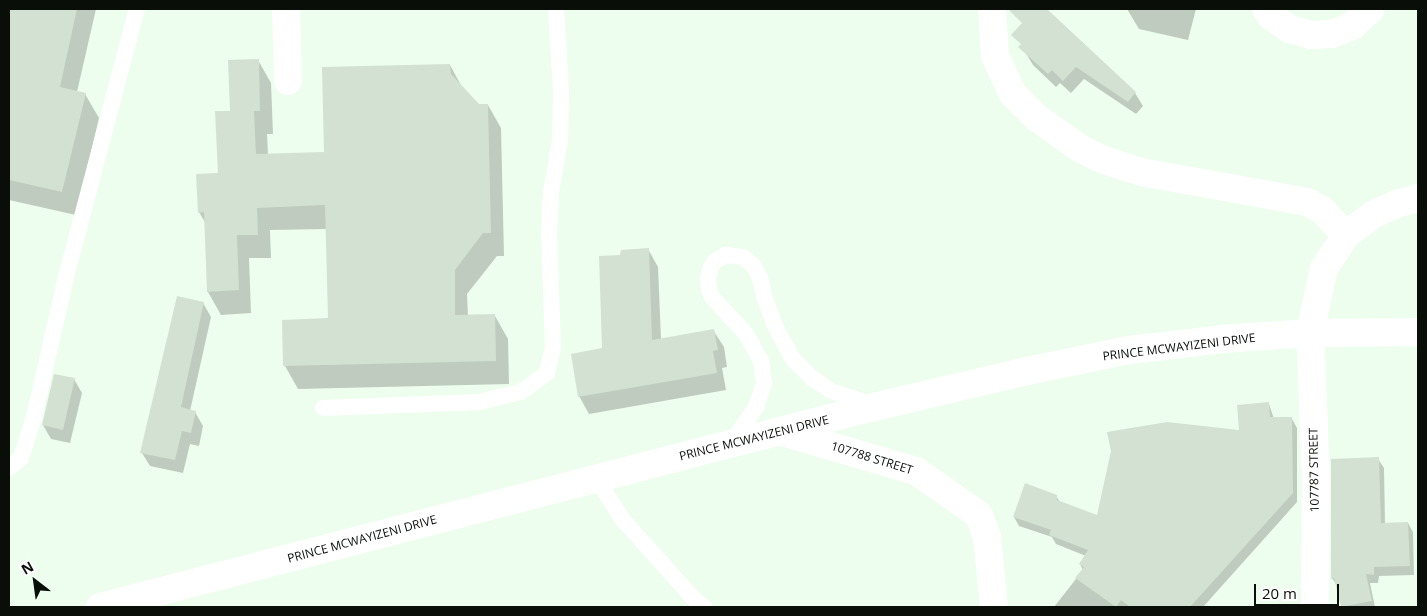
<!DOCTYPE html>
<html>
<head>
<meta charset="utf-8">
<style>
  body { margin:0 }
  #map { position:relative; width:1427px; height:616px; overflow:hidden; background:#eefeee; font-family:"Open Sans",sans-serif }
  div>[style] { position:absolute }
  .shadow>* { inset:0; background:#0003 }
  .building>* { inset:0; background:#d2e1d1 }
  .service>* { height:16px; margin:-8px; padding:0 8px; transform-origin:8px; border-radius:8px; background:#fff }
  .minor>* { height:28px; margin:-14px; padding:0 14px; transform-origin:14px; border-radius:14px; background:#fff }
  .tertiary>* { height:28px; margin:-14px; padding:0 14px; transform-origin:14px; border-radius:14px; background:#fff }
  span { translate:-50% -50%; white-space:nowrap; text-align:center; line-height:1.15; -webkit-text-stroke:4px #fff; paint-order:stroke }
  .street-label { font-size:12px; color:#090e09 }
  .frame { position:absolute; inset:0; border:10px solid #090e09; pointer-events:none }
  .north { position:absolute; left:10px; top:556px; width:50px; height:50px; -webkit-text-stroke:4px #fff; paint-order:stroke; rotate:330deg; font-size:14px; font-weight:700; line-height:20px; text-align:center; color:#090e09 }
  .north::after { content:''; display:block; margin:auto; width:18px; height:22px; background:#090e09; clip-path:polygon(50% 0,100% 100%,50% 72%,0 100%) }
  .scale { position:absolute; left:1254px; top:584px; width:85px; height:22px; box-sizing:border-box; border:2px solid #090e09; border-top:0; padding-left:6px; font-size:15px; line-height:18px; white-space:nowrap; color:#090e09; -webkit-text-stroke:4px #fff; paint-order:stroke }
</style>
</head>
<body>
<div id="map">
  <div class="shadow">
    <div style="clip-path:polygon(9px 9px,96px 9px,77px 92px,85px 94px,99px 118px,76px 215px,9px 200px)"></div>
    <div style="clip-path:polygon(1127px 9px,1196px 9px,1188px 40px,1139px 29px)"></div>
    <div style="clip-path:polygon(1050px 13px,1135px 93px,1143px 106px,1136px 114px,1084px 79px,1071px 93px,1060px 83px,1056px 87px,1033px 65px,1025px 52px)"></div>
    <div style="clip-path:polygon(258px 60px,271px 83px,273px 134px,267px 134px,268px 155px,326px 153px,450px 65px,463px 89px,478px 105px,488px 105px,501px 128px,504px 256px,497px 256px,467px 294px,468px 316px,495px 316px,508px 339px,509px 384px,298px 389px,285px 366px,284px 321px,329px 320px,327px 229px,270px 230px,271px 258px,249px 258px,251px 313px,221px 315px,208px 292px,206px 224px,199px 212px,219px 174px,231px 112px)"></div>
    <div style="clip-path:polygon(648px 249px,658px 267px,661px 339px,713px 330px,724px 347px,727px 367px,722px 368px,726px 390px,589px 414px,579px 396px,604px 349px,622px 256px)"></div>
    <div style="clip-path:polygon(203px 303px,211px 317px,190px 411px,195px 412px,203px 426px,199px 446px,190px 444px,183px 473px,150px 466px,142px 453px)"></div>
    <div style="clip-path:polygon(74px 379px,82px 393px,70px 443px,51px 439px,43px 425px)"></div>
    <div style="clip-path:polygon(1269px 404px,1274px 419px,1292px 419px,1297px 428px,1297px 502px,1203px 607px,1054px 607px,1083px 570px,1080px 564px,1086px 556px,1056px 544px,1052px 537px,1019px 526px,1014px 517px,1056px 496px,1060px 502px,1098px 517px,1240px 432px)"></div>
    <div style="clip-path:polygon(1378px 459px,1384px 468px,1385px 524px,1408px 523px,1413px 532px,1414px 575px,1379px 576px,1378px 583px,1370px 583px,1375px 607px,1342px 607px,1338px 587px,1332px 578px)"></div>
  </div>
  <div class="building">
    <div style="clip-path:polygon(9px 9px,77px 9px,60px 87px,86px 93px,62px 192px,9px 180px)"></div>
    <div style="clip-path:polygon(1008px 9px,1047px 9px,1136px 92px,1128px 102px,1076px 67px,1063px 81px,1052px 70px,1048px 74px,1018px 47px,1021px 44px,1011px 35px,1022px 23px)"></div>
    <div style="clip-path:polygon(259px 59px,260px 111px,254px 111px,256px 154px,324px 152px,322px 67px,450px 64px,451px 74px,479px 104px,488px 104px,491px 233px,483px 233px,455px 270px,455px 315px,495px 314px,496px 361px,283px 366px,282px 320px,328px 318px,325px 205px,257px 208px,258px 235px,237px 235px,239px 290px,207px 292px,204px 212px,198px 213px,196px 174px,218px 173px,215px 111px,230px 111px,228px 60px)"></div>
    <div style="clip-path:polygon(649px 248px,652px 340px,714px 329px,718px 350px,713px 351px,717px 373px,578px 397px,571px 354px,602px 348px,599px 256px,620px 255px,621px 250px)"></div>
    <div style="clip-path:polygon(177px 296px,204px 302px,181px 407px,196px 411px,191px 433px,182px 431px,175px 460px,140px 453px)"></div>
    <div style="clip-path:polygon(54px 374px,75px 378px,63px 430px,42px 425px)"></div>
    <div style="clip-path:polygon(1269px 402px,1270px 417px,1292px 417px,1293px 493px,1190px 607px,1130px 607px,1121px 600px,1116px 607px,1075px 578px,1084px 567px,1079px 564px,1088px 550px,1049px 535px,1051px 530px,1013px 517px,1025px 483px,1057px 495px,1057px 500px,1097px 515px,1111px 451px,1107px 432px,1167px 422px,1239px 430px,1237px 405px)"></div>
    <div style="clip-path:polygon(1379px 457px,1381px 523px,1408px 522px,1410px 566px,1374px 567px,1374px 575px,1366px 574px,1372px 601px,1341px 607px,1334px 578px,1331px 579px,1331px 459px)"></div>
  </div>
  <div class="service">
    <div style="left:323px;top:408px;width:156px;rotate:-2.2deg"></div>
    <div style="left:479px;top:402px;width:43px;rotate:-13.4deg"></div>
    <div style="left:521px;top:392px;width:32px;rotate:-36deg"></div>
    <div style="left:547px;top:373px;width:27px;rotate:-77deg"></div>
    <div style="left:553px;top:347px;width:112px;rotate:-92deg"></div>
    <div style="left:549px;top:235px;width:43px;rotate:-87.3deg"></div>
    <div style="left:551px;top:192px;width:53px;rotate:-80.2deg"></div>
    <div style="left:560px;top:140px;width:48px;rotate:-88.8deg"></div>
    <div style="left:561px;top:92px;width:83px;rotate:-93.4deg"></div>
    <div style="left:731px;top:443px;width:44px;rotate:-55.2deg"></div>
    <div style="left:756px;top:407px;width:24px;rotate:-71deg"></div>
    <div style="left:764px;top:384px;width:23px;rotate:-97deg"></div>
    <div style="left:761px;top:361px;width:31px;rotate:-119deg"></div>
    <div style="left:746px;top:334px;width:50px;rotate:-132.6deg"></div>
    <div style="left:712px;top:297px;width:8px;rotate:-113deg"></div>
    <div style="left:709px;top:290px;width:11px;rotate:-95deg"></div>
    <div style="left:708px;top:279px;width:12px;rotate:-76deg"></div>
    <div style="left:711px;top:267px;width:6px;rotate:-59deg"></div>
    <div style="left:714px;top:262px;width:13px;rotate:-32deg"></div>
    <div style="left:725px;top:255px;width:18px;rotate:6deg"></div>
    <div style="left:743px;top:257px;width:13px;rotate:39deg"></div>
    <div style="left:753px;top:265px;width:15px;rotate:62deg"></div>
    <div style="left:760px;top:278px;width:22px;rotate:77deg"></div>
    <div style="left:765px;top:299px;width:33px;rotate:69deg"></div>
    <div style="left:777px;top:330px;width:33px;rotate:61deg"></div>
    <div style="left:793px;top:359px;width:27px;rotate:45deg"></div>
    <div style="left:812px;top:378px;width:23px;rotate:34deg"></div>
    <div style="left:831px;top:391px;width:44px;rotate:18.4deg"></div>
    <div style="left:9px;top:468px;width:16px;rotate:-40deg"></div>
    <div style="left:21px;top:458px;width:43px;rotate:-72.4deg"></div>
    <div style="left:34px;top:417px;width:144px;rotate:-77.1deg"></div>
    <div style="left:66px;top:277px;width:277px;rotate:-75.2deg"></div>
    <div style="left:596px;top:478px;width:50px;rotate:57.3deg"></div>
    <div style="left:623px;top:520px;width:103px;rotate:48.1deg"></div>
    <div style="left:692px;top:597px;width:16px;rotate:40deg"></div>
  </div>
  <div class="minor">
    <div style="left:286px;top:9px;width:72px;rotate:88.4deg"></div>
    <div style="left:992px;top:9px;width:47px;rotate:86.3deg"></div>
    <div style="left:995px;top:56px;width:42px;rotate:64.7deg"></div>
    <div style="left:1013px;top:94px;width:34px;rotate:45deg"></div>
    <div style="left:1037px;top:118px;width:54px;rotate:35.2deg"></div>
    <div style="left:1081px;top:149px;width:25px;rotate:26deg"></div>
    <div style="left:1104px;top:160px;width:39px;rotate:18deg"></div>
    <div style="left:1141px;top:172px;width:169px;rotate:10.2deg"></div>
    <div style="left:1307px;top:202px;width:17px;rotate:28deg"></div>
    <div style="left:1322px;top:210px;width:35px;rotate:46deg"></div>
    <div style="left:1266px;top:9px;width:10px;rotate:53deg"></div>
    <div style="left:1272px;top:17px;width:22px;rotate:34deg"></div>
    <div style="left:1290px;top:29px;width:22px;rotate:16deg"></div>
    <div style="left:1311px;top:35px;width:21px;rotate:-3deg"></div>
    <div style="left:1332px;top:34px;width:22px;rotate:-22deg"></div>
    <div style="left:1352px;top:26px;width:25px;rotate:-42deg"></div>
    <div style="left:779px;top:431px;width:143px;rotate:16.3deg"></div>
    <div style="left:916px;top:471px;width:77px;rotate:34.9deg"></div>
    <div style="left:979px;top:515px;width:23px;rotate:70deg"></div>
    <div style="left:987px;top:537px;width:70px;rotate:84.3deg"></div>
    <div style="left:1315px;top:607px;width:127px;rotate:-89.5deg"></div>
    <div style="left:1316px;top:480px;width:147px;rotate:-92.3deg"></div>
    <div style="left:1310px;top:333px;width:66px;rotate:-77.8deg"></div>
    <div style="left:1324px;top:268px;width:40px;rotate:-56deg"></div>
    <div style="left:1346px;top:235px;width:35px;rotate:-37deg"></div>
    <div style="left:1374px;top:214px;width:24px;rotate:-24deg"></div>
    <div style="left:1396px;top:204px;width:23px;rotate:-15deg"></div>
  </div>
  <div class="tertiary">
    <div style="left:100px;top:607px;width:786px;rotate:-14.51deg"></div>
    <div style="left:861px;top:410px;width:171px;rotate:-13.2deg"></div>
    <div style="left:1027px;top:371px;width:104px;rotate:-11.6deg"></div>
    <div style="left:1129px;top:350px;width:94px;rotate:-6.7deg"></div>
    <div style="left:1222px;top:339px;width:88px;rotate:-3.9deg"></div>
    <div style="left:1310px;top:333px;width:108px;rotate:-0.5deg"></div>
  </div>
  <div class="street-label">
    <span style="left:1179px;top:347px;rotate:-7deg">PRINCE MCWAYIZENI DRIVE</span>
    <span style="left:754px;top:438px;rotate:-14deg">PRINCE MCWAYIZENI DRIVE</span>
    <span style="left:872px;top:458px;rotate:17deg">107788 STREET</span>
    <span style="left:1314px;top:470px;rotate:-91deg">107787 STREET</span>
    <span style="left:362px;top:539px;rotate:-15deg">PRINCE MCWAYIZENI DRIVE</span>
  </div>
  <div class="frame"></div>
  <div class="north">N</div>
  <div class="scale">20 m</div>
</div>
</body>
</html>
